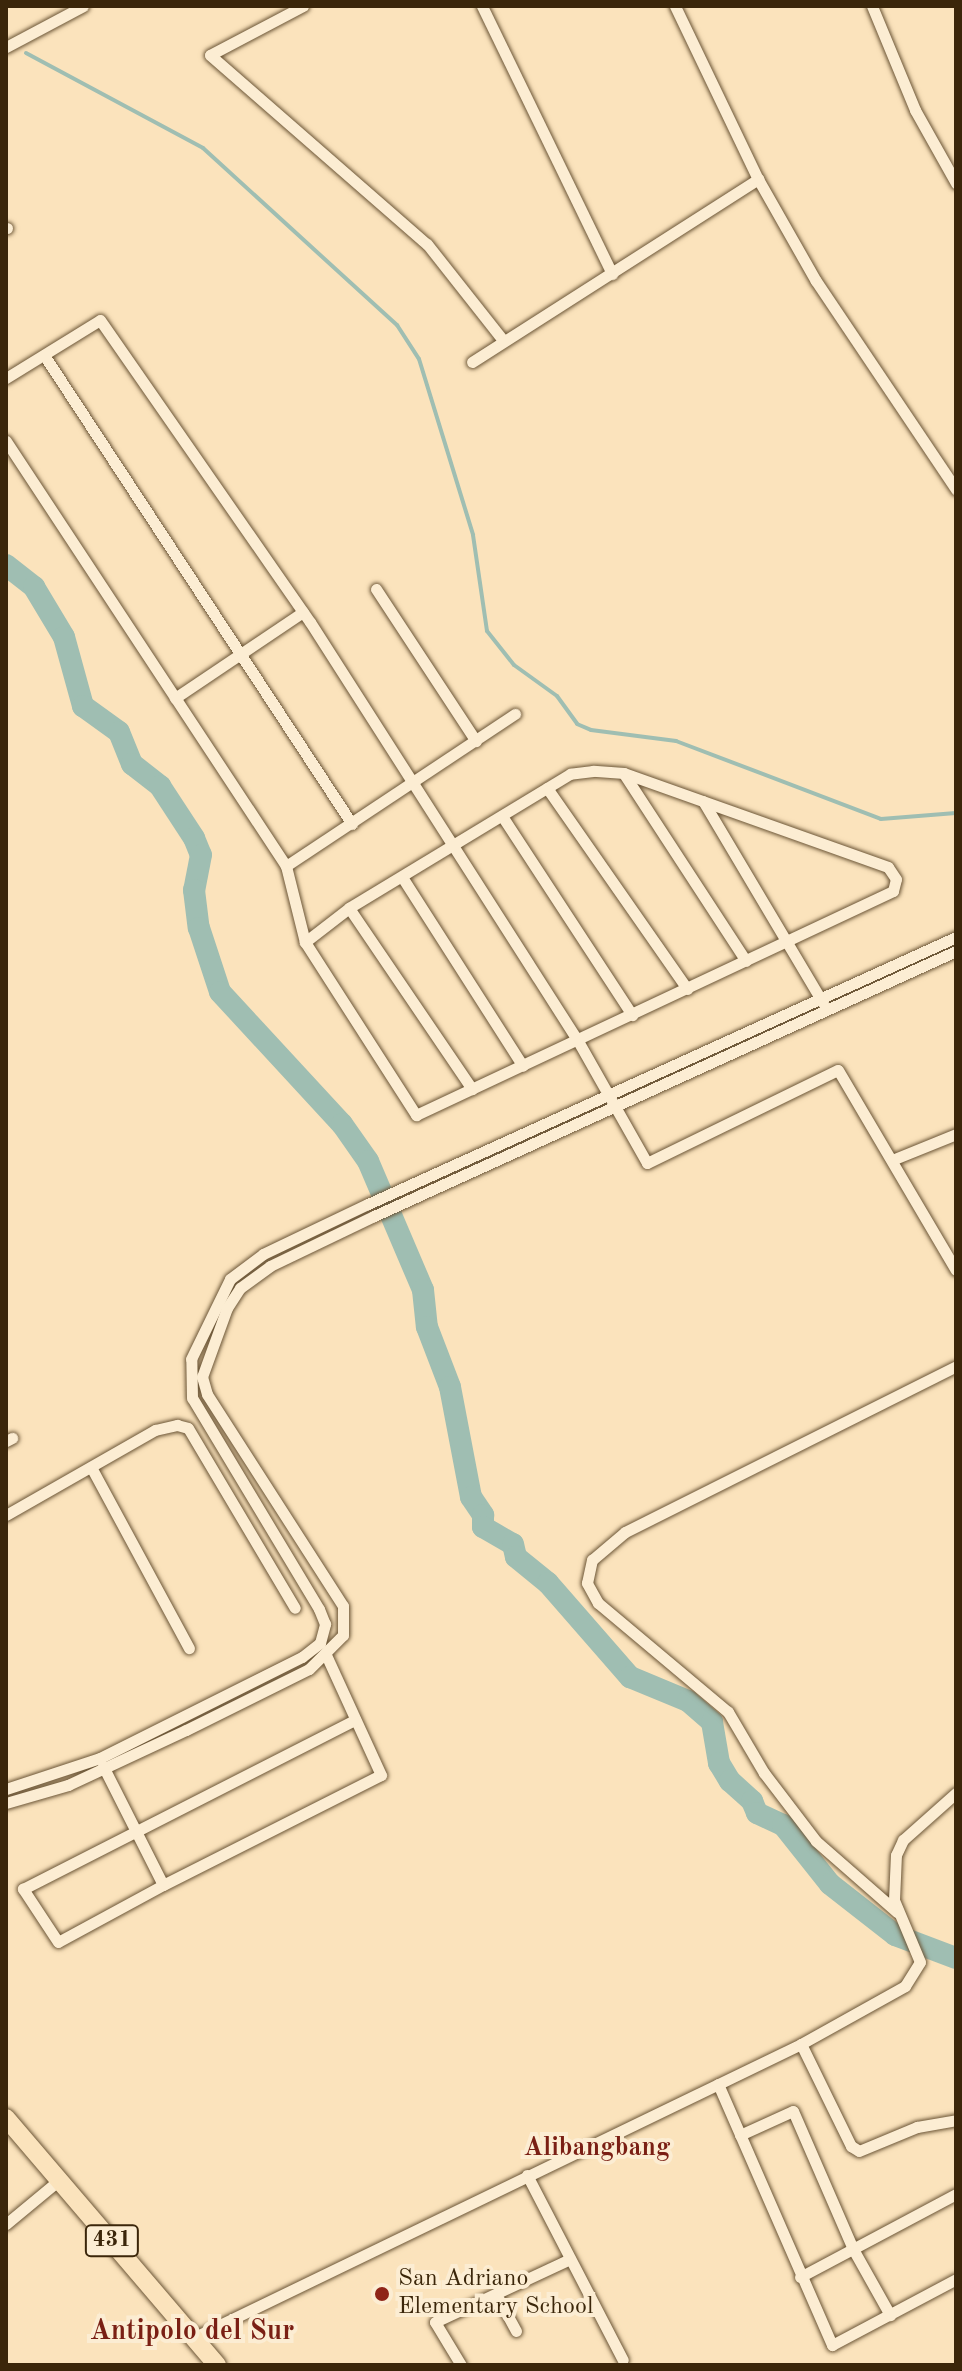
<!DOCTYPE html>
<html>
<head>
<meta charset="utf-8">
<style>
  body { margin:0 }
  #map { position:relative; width:962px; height:2371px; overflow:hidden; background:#fbe3bc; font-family:"Old Standard TT",serif }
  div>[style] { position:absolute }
  .stream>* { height:4px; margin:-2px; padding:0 2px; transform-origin:2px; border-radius:2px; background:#9fbeb2 }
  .river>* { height:22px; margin:-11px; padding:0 11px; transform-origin:11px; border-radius:11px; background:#9fbeb2 }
  .roads { filter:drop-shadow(0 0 2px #6b5536) drop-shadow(0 0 2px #6b5536) }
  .street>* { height:11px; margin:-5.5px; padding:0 5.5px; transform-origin:5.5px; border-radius:5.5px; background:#fcedd3 }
  .primary>* { height:18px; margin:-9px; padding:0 9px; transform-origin:9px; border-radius:9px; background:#fbe3bc }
  .dots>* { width:22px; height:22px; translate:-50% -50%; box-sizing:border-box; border:4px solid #fcedd3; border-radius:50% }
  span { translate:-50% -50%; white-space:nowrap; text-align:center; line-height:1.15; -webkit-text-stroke:8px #fcedd3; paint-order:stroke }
  .shield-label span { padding:2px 6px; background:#fcedd3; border:2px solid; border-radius:6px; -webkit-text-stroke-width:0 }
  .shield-label { font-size:22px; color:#3b260a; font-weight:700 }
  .poi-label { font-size:24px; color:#3b260a }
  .left { translate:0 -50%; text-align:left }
  .neighbourhood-label { font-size:26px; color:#7a1f14; font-weight:700 }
  .quarter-label { font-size:28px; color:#7a1f14; font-weight:700 }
  .frame { position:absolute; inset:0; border:8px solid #3b260a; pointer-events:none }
</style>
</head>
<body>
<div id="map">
  <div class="stream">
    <div style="left:26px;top:53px;width:201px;rotate:28.2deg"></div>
    <div style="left:203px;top:148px;width:263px;rotate:42.4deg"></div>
    <div style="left:397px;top:325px;width:40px;rotate:57.1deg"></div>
    <div style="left:419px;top:359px;width:184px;rotate:72.9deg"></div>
    <div style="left:473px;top:535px;width:97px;rotate:81.7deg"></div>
    <div style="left:487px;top:631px;width:43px;rotate:51.5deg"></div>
    <div style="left:514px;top:665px;width:53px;rotate:35.8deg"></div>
    <div style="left:557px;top:696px;width:34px;rotate:54deg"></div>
    <div style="left:577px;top:724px;width:15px;rotate:23deg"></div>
    <div style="left:591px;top:730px;width:86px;rotate:7.4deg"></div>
    <div style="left:676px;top:741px;width:219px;rotate:20.8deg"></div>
    <div style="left:881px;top:819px;width:75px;rotate:-4.6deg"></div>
  </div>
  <div class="river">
    <div style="left:6px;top:565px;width:36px;rotate:38deg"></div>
    <div style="left:34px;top:587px;width:58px;rotate:59deg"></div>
    <div style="left:64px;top:637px;width:72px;rotate:74.6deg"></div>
    <div style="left:83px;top:706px;width:44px;rotate:35.8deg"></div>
    <div style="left:119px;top:732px;width:35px;rotate:68deg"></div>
    <div style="left:132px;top:764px;width:36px;rotate:38deg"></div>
    <div style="left:160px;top:786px;width:62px;rotate:56.8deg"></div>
    <div style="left:194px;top:838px;width:18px;rotate:68deg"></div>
    <div style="left:201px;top:855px;width:36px;rotate:101deg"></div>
    <div style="left:194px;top:890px;width:38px;rotate:83deg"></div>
    <div style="left:199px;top:928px;width:67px;rotate:71.8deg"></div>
    <div style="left:220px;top:992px;width:180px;rotate:47.3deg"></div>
    <div style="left:342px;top:1124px;width:45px;rotate:54.9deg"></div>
    <div style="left:368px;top:1161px;width:140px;rotate:66.9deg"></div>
    <div style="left:423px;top:1290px;width:37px;rotate:84deg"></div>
    <div style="left:427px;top:1327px;width:64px;rotate:69deg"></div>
    <div style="left:450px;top:1387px;width:112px;rotate:79.2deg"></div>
    <div style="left:471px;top:1497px;width:22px;rotate:56deg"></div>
    <div style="left:483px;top:1515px;width:12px;rotate:90deg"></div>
    <div style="left:483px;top:1527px;width:34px;rotate:30deg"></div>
    <div style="left:513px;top:1544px;width:13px;rotate:77deg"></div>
    <div style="left:516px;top:1557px;width:41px;rotate:39.1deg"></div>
    <div style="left:548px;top:1583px;width:125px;rotate:48.9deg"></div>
    <div style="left:630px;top:1677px;width:63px;rotate:22.5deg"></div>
    <div style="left:688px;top:1701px;width:32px;rotate:41deg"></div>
    <div style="left:712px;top:1722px;width:42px;rotate:80.3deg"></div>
    <div style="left:719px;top:1763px;width:21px;rotate:59deg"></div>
    <div style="left:730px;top:1781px;width:30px;rotate:42deg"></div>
    <div style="left:752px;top:1801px;width:13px;rotate:67deg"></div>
    <div style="left:757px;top:1813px;width:29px;rotate:25deg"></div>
    <div style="left:783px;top:1825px;width:75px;rotate:51.5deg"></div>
    <div style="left:830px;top:1884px;width:83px;rotate:38.1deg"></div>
    <div style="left:895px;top:1935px;width:65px;rotate:20.7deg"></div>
  </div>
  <div class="roads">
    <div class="street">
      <div style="left:303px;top:6px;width:105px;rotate:152.2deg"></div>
      <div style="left:210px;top:55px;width:288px;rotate:41.1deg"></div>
      <div style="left:427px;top:244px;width:121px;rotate:51.7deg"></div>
      <div style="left:482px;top:6px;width:298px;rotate:64.1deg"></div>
      <div style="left:675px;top:6px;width:192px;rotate:64.4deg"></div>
      <div style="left:758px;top:179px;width:117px;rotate:60.4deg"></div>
      <div style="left:816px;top:281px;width:251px;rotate:56.1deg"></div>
      <div style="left:872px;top:6px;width:113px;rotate:67.5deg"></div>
      <div style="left:915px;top:110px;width:84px;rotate:60.7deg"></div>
      <div style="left:6px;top:47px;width:87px;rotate:-28deg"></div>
      <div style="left:6px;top:228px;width:1px"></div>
      <div style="left:44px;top:355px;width:561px;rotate:56.71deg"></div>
      <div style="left:472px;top:362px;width:340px;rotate:-32.6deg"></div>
      <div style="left:6px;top:378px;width:110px;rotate:-31.7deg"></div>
      <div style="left:100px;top:320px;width:368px;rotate:55.2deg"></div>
      <div style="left:310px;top:622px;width:497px;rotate:57.4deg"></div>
      <div style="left:578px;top:1041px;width:140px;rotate:60.5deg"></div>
      <div style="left:647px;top:1163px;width:212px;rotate:-26deg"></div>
      <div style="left:838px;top:1070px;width:232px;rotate:59.5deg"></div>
      <div style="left:6px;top:441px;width:509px;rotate:56.62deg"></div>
      <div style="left:286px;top:866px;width:78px;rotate:76deg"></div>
      <div style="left:305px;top:942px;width:206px;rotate:57.3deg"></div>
      <div style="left:416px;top:1115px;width:527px;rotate:-25.15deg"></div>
      <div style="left:893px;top:891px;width:12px;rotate:-76deg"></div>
      <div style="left:896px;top:879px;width:14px;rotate:-124deg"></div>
      <div style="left:888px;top:867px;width:280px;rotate:-160.4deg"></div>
      <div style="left:624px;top:773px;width:31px;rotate:-176deg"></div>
      <div style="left:593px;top:771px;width:23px;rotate:173deg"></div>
      <div style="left:570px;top:774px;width:258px;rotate:148.8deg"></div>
      <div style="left:349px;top:908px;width:56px;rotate:142.3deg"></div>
      <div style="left:376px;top:589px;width:182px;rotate:56.7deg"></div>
      <div style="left:175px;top:698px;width:154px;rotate:-33.9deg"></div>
      <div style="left:624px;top:774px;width:223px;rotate:56.9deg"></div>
      <div style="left:547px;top:788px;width:245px;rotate:55.1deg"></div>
      <div style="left:703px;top:801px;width:235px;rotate:59.3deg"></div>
      <div style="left:502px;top:816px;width:238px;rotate:56.8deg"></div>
      <div style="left:286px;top:866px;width:275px;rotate:-33.6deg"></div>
      <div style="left:402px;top:877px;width:224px;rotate:57.4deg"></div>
      <div style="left:349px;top:908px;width:219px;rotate:55.8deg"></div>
      <div style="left:892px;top:1160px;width:69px;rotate:-22.1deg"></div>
      <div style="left:6px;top:1441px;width:7px;rotate:-27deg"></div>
      <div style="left:91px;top:1467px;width:206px;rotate:61.6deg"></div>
      <div style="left:6px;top:1515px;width:172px;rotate:-29.7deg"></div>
      <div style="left:155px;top:1430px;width:23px;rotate:-13deg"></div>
      <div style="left:177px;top:1425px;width:11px;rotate:15deg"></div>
      <div style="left:188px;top:1428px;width:209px;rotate:59.3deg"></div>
      <div style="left:103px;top:1766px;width:133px;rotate:63.2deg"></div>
      <div style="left:163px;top:1885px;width:244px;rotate:-26.8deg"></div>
      <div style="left:381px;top:1775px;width:132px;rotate:-114.6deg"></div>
      <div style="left:6px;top:1789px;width:99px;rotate:-18.3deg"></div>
      <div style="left:100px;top:1758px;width:226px;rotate:-26.6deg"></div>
      <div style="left:302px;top:1657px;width:23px;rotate:-38deg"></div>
      <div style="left:320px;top:1643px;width:20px;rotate:-75deg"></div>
      <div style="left:325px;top:1624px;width:16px;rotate:-112deg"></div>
      <div style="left:319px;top:1609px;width:246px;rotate:-121deg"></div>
      <div style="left:192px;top:1398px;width:39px;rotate:-91deg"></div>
      <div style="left:191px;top:1359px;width:89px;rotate:-64deg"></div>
      <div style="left:230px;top:1279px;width:41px;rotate:-37.1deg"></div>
      <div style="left:263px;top:1254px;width:116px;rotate:-25.5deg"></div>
      <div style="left:368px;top:1204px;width:646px;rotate:-24.42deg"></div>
      <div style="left:6px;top:1803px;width:65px;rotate:-16.2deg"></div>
      <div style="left:68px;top:1785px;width:130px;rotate:-25deg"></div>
      <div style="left:186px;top:1730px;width:137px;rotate:-26.4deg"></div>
      <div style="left:309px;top:1669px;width:48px;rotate:-45deg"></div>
      <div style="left:343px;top:1635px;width:29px;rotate:-90deg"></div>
      <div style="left:343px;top:1606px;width:252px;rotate:-122.7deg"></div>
      <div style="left:207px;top:1394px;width:18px;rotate:-106deg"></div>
      <div style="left:202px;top:1377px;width:73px;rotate:-70.1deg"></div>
      <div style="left:227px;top:1308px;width:24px;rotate:-57deg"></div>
      <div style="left:240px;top:1288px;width:37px;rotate:-36deg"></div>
      <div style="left:270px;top:1266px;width:115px;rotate:-25.7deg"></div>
      <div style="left:374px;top:1216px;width:639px;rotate:-24.48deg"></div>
      <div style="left:163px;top:1885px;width:119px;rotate:151.5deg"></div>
      <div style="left:58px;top:1942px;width:64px;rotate:-123.4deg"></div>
      <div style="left:23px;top:1889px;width:373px;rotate:-27deg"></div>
      <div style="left:897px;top:1912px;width:108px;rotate:-138.8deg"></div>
      <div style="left:816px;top:1841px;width:86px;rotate:-127.4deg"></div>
      <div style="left:764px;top:1773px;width:71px;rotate:-120.5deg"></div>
      <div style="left:728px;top:1712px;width:170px;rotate:-140deg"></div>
      <div style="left:598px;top:1603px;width:23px;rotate:-119deg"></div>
      <div style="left:587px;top:1583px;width:24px;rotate:-78deg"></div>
      <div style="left:592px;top:1560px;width:43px;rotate:-40.3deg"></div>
      <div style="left:625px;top:1532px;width:370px;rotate:-26.6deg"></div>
      <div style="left:801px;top:2044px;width:114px;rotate:63.9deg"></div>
      <div style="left:851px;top:2146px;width:9px;rotate:32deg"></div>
      <div style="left:859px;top:2151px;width:63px;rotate:-22.5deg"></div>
      <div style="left:917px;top:2127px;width:40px;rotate:-10deg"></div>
      <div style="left:718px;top:2084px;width:285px;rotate:66.4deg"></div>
      <div style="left:832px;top:2345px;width:140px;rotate:-28deg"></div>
      <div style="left:740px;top:2135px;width:58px;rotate:-24.4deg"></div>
      <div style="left:793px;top:2111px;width:150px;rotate:66.5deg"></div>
      <div style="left:853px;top:2249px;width:76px;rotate:60.7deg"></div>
      <div style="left:527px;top:2175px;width:208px;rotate:62.6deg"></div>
      <div style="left:6px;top:2224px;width:69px;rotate:-39.7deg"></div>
      <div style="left:800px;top:2277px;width:177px;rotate:-28deg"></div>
      <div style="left:496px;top:2294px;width:42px;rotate:61.6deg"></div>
      <div style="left:195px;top:2337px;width:673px;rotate:-25.8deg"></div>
      <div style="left:801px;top:2044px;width:119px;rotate:-29.1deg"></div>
      <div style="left:905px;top:1986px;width:28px;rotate:-58deg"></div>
      <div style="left:920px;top:1962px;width:67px;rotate:-112.8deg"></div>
      <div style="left:894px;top:1900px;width:45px;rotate:-87.5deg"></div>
      <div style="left:896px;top:1855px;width:17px;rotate:-65deg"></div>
      <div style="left:903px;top:1840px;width:71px;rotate:-41.6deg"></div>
      <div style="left:461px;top:2365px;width:50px;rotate:-121.2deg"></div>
      <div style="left:435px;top:2322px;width:149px;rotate:-25deg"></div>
    </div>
    <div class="primary">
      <div style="left:6px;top:2118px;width:325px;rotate:49.5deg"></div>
    </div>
  </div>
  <div class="dots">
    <div style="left:382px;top:2294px;background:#8f2418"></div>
  </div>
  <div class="shield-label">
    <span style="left:112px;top:2241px">431</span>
  </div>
  <div class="poi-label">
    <span class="left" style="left:398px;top:2294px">San Adriano<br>Elementary School</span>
  </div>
  <div class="neighbourhood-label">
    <span style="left:597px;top:2149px">Alibangbang</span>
  </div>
  <div class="quarter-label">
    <span style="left:192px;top:2332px">Antipolo del Sur</span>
  </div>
  <div class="frame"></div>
</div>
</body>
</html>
